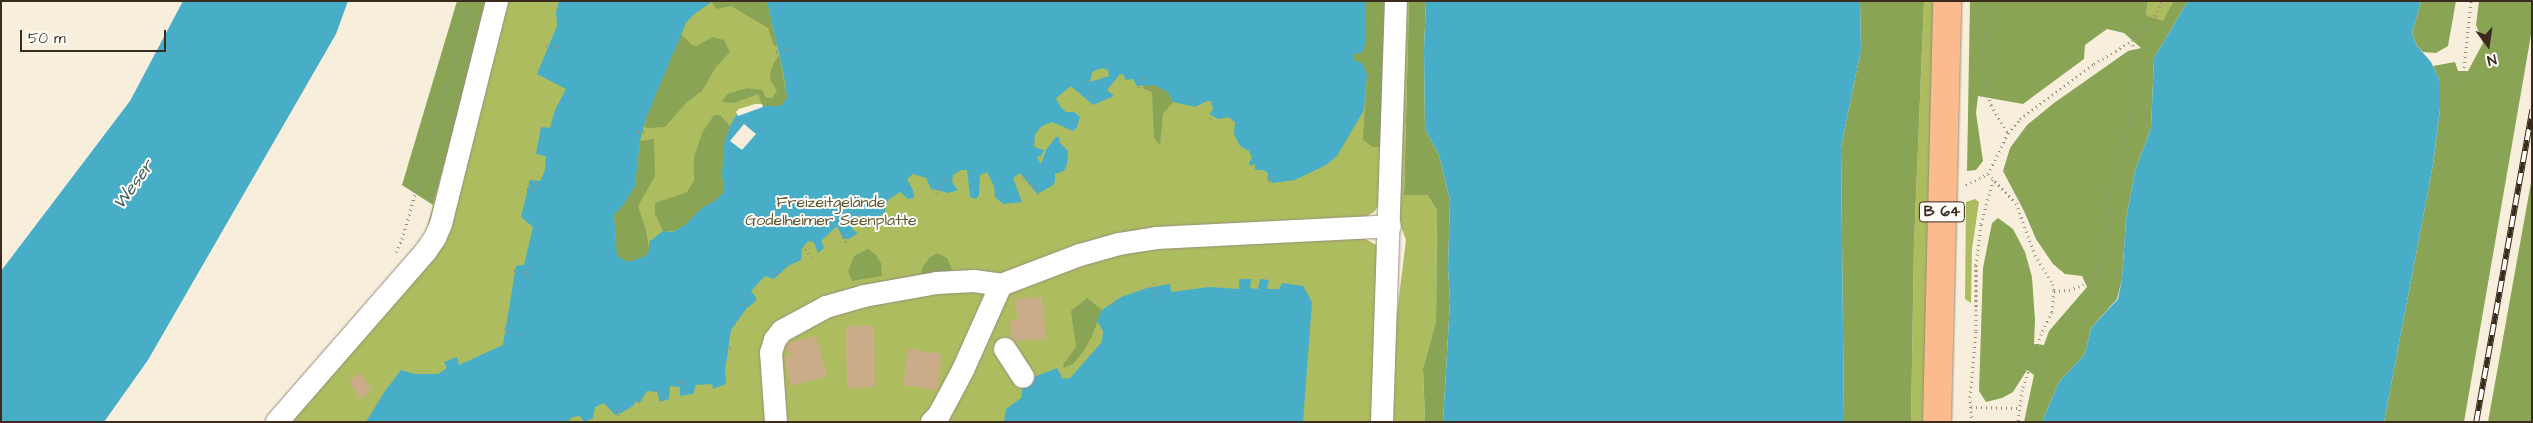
<!DOCTYPE html>
<html>
<head>
<meta charset="utf-8">
<style>
  body { margin:0 }
  #map { position:relative; width:2533px; height:423px; overflow:hidden; background:#f8eedc; font-family:"Architects Daughter",sans-serif }
  div>[style] { position:absolute }
  .green>* { inset:0; background:#adbc5f }
  .forest>* { inset:0; background:#8aa456 }
  .water>* { inset:0; background:#48aec7 }
  .pier>* { inset:0; background:#f8eedc }
  .building>* { inset:0; background:#cbac89 }
  .path>* { height:3px; margin-top:-1.5px; transform-origin:0; background:repeating-linear-gradient(90deg,#9a8c7d 0 1px,transparent 0 5px) }
  .roads { filter:drop-shadow(0 0 1px #9a8c7d) drop-shadow(0 0 1px #9a8c7d) }
  .minor>* { height:22px; margin:-11px; padding:0 11px; transform-origin:11px; border-radius:11px; background:#fff }
  .major>* { height:28px; margin:-14px; padding:0 14px; transform-origin:14px; border-radius:14px; background:#fbbb8c }
  .rail>* { height:5.5px; margin-top:-2.75px; transform-origin:0; background:repeating-linear-gradient(90deg,#fdfcf7 0 11px,#3b2a1e 0 22px); box-sizing:border-box; border-block:1px solid #3b2a1e }
  span { translate:-50% -50%; white-space:nowrap; text-align:center; line-height:1.15; -webkit-text-stroke:4px #fdfcf7; paint-order:stroke }
  .shield-label span { padding:1px 4px; background:#fdfcf7; border:1px solid; border-radius:4px; -webkit-text-stroke-width:0 }
  .shield-label { font-size:15px; color:#3b2a1e; font-weight:700 }
  .park-label { font-size:16px; color:#5d5632 }
  .water-label { font-size:18px; color:#405f62; font-style:italic }
  .frame { position:absolute; inset:0; border:2px solid #3b2a1e; pointer-events:none }
  .north { position:absolute; left:2463px; top:20px; width:50px; height:50px; -webkit-text-stroke:4px #fdfcf7; paint-order:stroke; rotate:166deg; font-size:14px; font-weight:700; line-height:20px; text-align:center; color:#3b2a1e }
  .north::after { content:''; display:block; margin:auto; width:18px; height:22px; background:#3b2a1e; clip-path:polygon(50% 0,100% 100%,50% 72%,0 100%) }
  .scale { position:absolute; left:20px; top:30px; width:146px; height:22px; box-sizing:border-box; border:2px solid #3b2a1e; border-top:0; padding-left:6px; font-size:15px; line-height:18px; white-space:nowrap; color:#3b2a1e; -webkit-text-stroke:4px #fdfcf7; paint-order:stroke }
</style>
</head>
<body>
<div id="map">
  <div class="green">
    <div style="clip-path:polygon(488px 1px,1390px 1px,1385px 197px,1374px 212px,1365px 217px,1356px 234px,1380px 247px,1375px 422px,271px 422px,425px 235px)"></div>
    <div style="clip-path:polygon(1401px 1px,1409px 1px,1404px 194px,1427px 195px,1437px 210px,1436px 321px,1423px 368px,1425px 422px,1388px 422px,1389px 379px,1406px 240px,1400px 224px)"></div>
    <div style="clip-path:polygon(1924px 1px,1935px 1px,1925px 422px,1911px 422px,1914px 244px)"></div>
    <div style="clip-path:polygon(2148px 1px,2173px 1px,2163px 22px,2146px 15px)"></div>
    <div style="clip-path:polygon(1975px 199px,1979px 202px,1972px 249px,1971px 303px,1965px 299px,1966px 202px)"></div>
  </div>
  <div class="forest">
    <div style="clip-path:polygon(457px 1px,488px 1px,433px 205px,402px 185px)"></div>
    <div style="clip-path:polygon(713px 1px,767px 1px,777px 46px,774px 46px,768px 28px,731px 6px,717px 9px,712px 3px)"></div>
    <div style="clip-path:polygon(1365px 1px,1390px 1px,1386px 147px,1373px 147px,1363px 140px,1367px 75px,1354px 60px,1353px 54px,1362px 53px,1365px 44px)"></div>
    <div style="clip-path:polygon(1409px 1px,1426px 1px,1424px 49px,1425px 129px,1439px 155px,1450px 200px,1448px 268px,1450px 302px,1443px 422px,1425px 422px,1423px 368px,1436px 321px,1437px 210px,1427px 195px,1404px 195px)"></div>
    <div style="clip-path:polygon(1860px 1px,1924px 1px,1914px 244px,1911px 422px,1844px 422px,1841px 147px,1861px 50px)"></div>
    <div style="clip-path:polygon(1970px 1px,2148px 1px,2146px 15px,2163px 21px,2173px 1px,2188px 1px,2154px 58px,2151px 128px,2135px 171px,2126px 219px,2122px 279px,2117px 299px,2091px 328px,2085px 354px,2059px 382px,2042px 422px,2024px 422px,2034px 375px,2027px 370px,2013px 392px,2002px 398px,1986px 402px,1979px 391px,1983px 268px,1992px 223px,1998px 218px,2013px 229px,2025px 252px,2032px 277px,2035px 320px,2034px 344px,2044px 345px,2049px 331px,2087px 287px,2082px 276px,2065px 274px,2053px 264px,2036px 239px,2024px 211px,2003px 171px,2010px 148px,2027px 125px,2054px 103px,2128px 51px,2141px 48px,2124px 33px,2107px 29px,2085px 45px,2084px 59px,2023px 104px,1978px 96px,1976px 113px,1983px 161px,1976px 170px,1967px 171px)"></div>
    <div style="clip-path:polygon(2421px 1px,2456px 1px,2448px 46px,2436px 53px,2423px 52px,2417px 46px,2412px 33px)"></div>
    <div style="clip-path:polygon(2479px 1px,2532px 1px,2532px 29px,2464px 422px,2384px 422px,2433px 165px,2440px 109px,2440px 81px,2433px 66px,2455px 62px,2458px 71px,2468px 71px,2483px 43px,2476px 25px)"></div>
    <div style="clip-path:polygon(681px 34px,692px 45px,697px 46px,712px 37px,724px 40px,730px 52px,716px 67px,702px 91px,687px 102px,665px 127px,648px 128px,644px 127px,646px 118px)"></div>
    <div style="clip-path:polygon(779px 55px,787px 98px,781px 106px,763px 107px,758px 94px,734px 103px,722px 102px,727px 94px,748px 88px,762px 90px,766px 98px,772px 98px,777px 91px,770px 79px,771px 71px,774px 63px)"></div>
    <div style="clip-path:polygon(1146px 85px,1154px 85px,1168px 92px,1173px 102px,1163px 114px,1160px 145px,1154px 138px,1152px 92px,1142px 88px)"></div>
    <div style="clip-path:polygon(714px 115px,720px 115px,730px 126px,724px 144px,722px 174px,724px 192px,716px 200px,702px 208px,685px 225px,675px 231px,663px 231px,655px 214px,655px 203px,687px 192px,694px 181px,694px 157px,702px 133px)"></div>
    <div style="clip-path:polygon(654px 139px,655px 176px,638px 206px,646px 230px,649px 250px,646px 256px,628px 262px,617px 256px,614px 215px,624px 204px,635px 186px,640px 141px)"></div>
    <div style="clip-path:polygon(2532px 177px,2532px 422px,2488px 422px)"></div>
    <div style="clip-path:polygon(868px 249px,876px 255px,881px 263px,882px 276px,852px 281px,848px 272px,854px 256px)"></div>
    <div style="clip-path:polygon(937px 253px,947px 258px,952px 270px,921px 274px,922px 268px,929px 258px)"></div>
    <div style="clip-path:polygon(1087px 298px,1102px 310px,1092px 336px,1083px 352px,1073px 364px,1064px 368px,1063px 365px,1076px 347px,1071px 311px)"></div>
  </div>
  <div class="water">
    <div style="clip-path:polygon(183px 1px,348px 1px,336px 34px,148px 360px,104px 422px,1px 422px,1px 271px,130px 101px)"></div>
    <div style="clip-path:polygon(evenodd,559px 1px,713px 1px,693px 15px,686px 23px,646px 118px,640px 141px,635px 186px,624px 204px,614px 215px,617px 256px,628px 262px,646px 256px,649px 250px,649px 242px,663px 231px,673px 232px,685px 225px,702px 208px,716px 200px,724px 192px,722px 174px,724px 144px,730px 126px,737px 114px,755px 106px,781px 106px,787px 98px,784px 76px,767px 1px,1365px 1px,1365px 44px,1362px 53px,1353px 54px,1354px 60px,1363px 64px,1367px 75px,1364px 110px,1337px 156px,1326px 165px,1295px 180px,1273px 183px,1267px 179px,1268px 173px,1263px 170px,1255px 170px,1255px 164px,1251px 166px,1249px 163px,1252px 158px,1249px 151px,1240px 146px,1234px 134px,1235px 122px,1228px 117px,1218px 119px,1209px 114px,1213px 110px,1211px 101px,1207px 101px,1195px 107px,1173px 102px,1168px 92px,1154px 85px,1137px 86px,1133px 79px,1125px 80px,1124px 75px,1120px 74px,1107px 90px,1114px 96px,1093px 105px,1071px 86px,1056px 98px,1060px 106px,1066px 112px,1074px 112px,1080px 117px,1077px 127px,1073px 131px,1052px 122px,1042px 126px,1035px 134px,1034px 147px,1044px 150px,1041px 156px,1037px 157px,1041px 164px,1046px 150px,1056px 137px,1059px 137px,1060px 143px,1068px 151px,1067px 164px,1064px 171px,1055px 174px,1055px 182px,1052px 186px,1037px 194px,1020px 173px,1013px 178px,1022px 202px,1003px 204px,995px 197px,994px 186px,987px 172px,980px 175px,979px 195px,976px 199px,970px 197px,967px 170px,961px 170px,953px 175px,952px 182px,958px 190px,949px 193px,931px 189px,926px 178px,913px 174px,907px 179px,913px 190px,914px 198px,908px 199px,900px 192px,888px 200px,885px 212px,866px 228px,859px 215px,850px 222px,853px 230px,858px 233px,849px 239px,843px 239px,837px 226px,821px 241px,824px 248px,818px 253px,814px 242px,808px 241px,802px 249px,801px 260px,788px 266px,774px 279px,765px 276px,751px 291px,756px 297px,756px 301px,746px 309px,731px 330px,725px 371px,726px 384px,713px 389px,712px 384px,696px 385px,693px 394px,680px 396px,680px 387px,670px 386px,669px 399px,660px 402px,657px 392px,647px 391px,640px 403px,636px 401px,633px 406px,621px 413px,615px 415px,604px 403px,595px 407px,593px 418px,584px 422px,580px 416px,572px 417px,568px 422px,366px 422px,385px 391px,401px 370px,415px 374px,438px 374px,447px 368px,444px 362px,457px 357px,459px 365px,503px 345px,516px 266px,524px 265px,533px 227px,521px 217px,526px 197px,530px 180px,540px 181px,545px 170px,546px 156px,536px 154px,541px 127px,550px 128px,555px 110px,566px 89px,537px 74px,557px 26px,556px 12px,559px 1px,1102px 68px,1108px 70px,1109px 76px,1090px 82px,1092px 72px,1102px 68px)"></div>
    <div style="clip-path:polygon(1426px 1px,1860px 1px,1861px 50px,1841px 147px,1844px 422px,1443px 422px,1450px 302px,1448px 268px,1450px 200px,1439px 155px,1425px 129px,1424px 49px)"></div>
    <div style="clip-path:polygon(2188px 1px,2421px 1px,2412px 33px,2417px 46px,2431px 62px,2440px 81px,2440px 109px,2433px 165px,2384px 422px,2042px 422px,2059px 382px,2085px 354px,2091px 328px,2118px 299px,2122px 279px,2126px 219px,2135px 171px,2151px 128px,2154px 58px)"></div>
    <div style="clip-path:polygon(1239px 279px,1251px 279px,1250px 288px,1258px 289px,1260px 279px,1269px 280px,1267px 289px,1279px 289px,1282px 283px,1303px 286px,1312px 302px,1303px 422px,1004px 422px,1006px 409px,1021px 398px,1023px 386px,1031px 378px,1057px 368px,1063px 379px,1070px 378px,1102px 342px,1103px 331px,1097px 321px,1102px 310px,1121px 297px,1147px 288px,1170px 284px,1171px 292px,1209px 287px,1239px 289px)"></div>
  </div>
  <div class="pier">
    <div style="clip-path:polygon(755px 104px,762px 104px,763px 107px,738px 116px,736px 112px,739px 109px)"></div>
    <div style="clip-path:polygon(744px 124px,756px 134px,742px 150px,730px 141px)"></div>
  </div>
  <div class="building">
    <div style="clip-path:polygon(1042px 297px,1046px 339px,1016px 341px,1011px 337px,1010px 321px,1017px 320px,1015px 299px)"></div>
    <div style="clip-path:polygon(846px 326px,874px 326px,875px 387px,847px 388px)"></div>
    <div style="clip-path:polygon(816px 336px,827px 376px,791px 386px,784px 356px,794px 356px,786px 350px,787px 346px,789px 343px)"></div>
    <div style="clip-path:polygon(908px 349px,942px 354px,937px 390px,903px 385px)"></div>
    <div style="clip-path:polygon(361px 373px,371px 388px,361px 400px,349px 381px)"></div>
  </div>
  <div class="path">
    <div style="left:707px;top:1px;width:4px;rotate:56deg"></div>
    <div style="left:1999px;top:1px;width:29px;rotate:115deg"></div>
    <div style="left:1987px;top:27px;width:22px;rotate:100deg"></div>
    <div style="left:1983px;top:49px;width:36px;rotate:87deg"></div>
    <div style="left:1985px;top:85px;width:21px;rotate:73deg"></div>
    <div style="left:1991px;top:105px;width:33px;rotate:59deg"></div>
    <div style="left:546px;top:45px;width:17px;rotate:10deg"></div>
    <div style="left:776px;top:52px;width:15px;rotate:-11deg"></div>
    <div style="left:1138px;top:87px;width:13px;rotate:-58deg"></div>
    <div style="left:2462px;top:87px;width:86px;rotate:-84deg"></div>
    <div style="left:1088px;top:93px;width:13px;rotate:39deg"></div>
    <div style="left:1189px;top:104px;width:7px;rotate:-74deg"></div>
    <div style="left:732px;top:118px;width:13px;rotate:39deg"></div>
    <div style="left:1210px;top:119px;width:4px;rotate:-63deg"></div>
    <div style="left:638px;top:131px;width:7px;rotate:8deg"></div>
    <div style="left:1988px;top:174px;width:40px;rotate:46deg"></div>
    <div style="left:2016px;top:203px;width:55px;rotate:69.9deg"></div>
    <div style="left:2035px;top:255px;width:34px;rotate:58deg"></div>
    <div style="left:2053px;top:284px;width:7px;rotate:82deg"></div>
    <div style="left:2054px;top:291px;width:21px;rotate:95deg"></div>
    <div style="left:2052px;top:312px;width:25px;rotate:117deg"></div>
    <div style="left:2041px;top:334px;width:59px;rotate:108.7deg"></div>
    <div style="left:2022px;top:390px;width:32px;rotate:97deg"></div>
    <div style="left:1023px;top:180px;width:6px;rotate:-39deg"></div>
    <div style="left:1028px;top:176px;width:21px;rotate:59deg"></div>
    <div style="left:529px;top:182px;width:11px;rotate:15deg"></div>
    <div style="left:1269px;top:182px;width:8px;rotate:-67deg"></div>
    <div style="left:1966px;top:185px;width:25px;rotate:-27deg"></div>
    <div style="left:1988px;top:174px;width:46px;rotate:-64deg"></div>
    <div style="left:2008px;top:133px;width:18px;rotate:-49deg"></div>
    <div style="left:2020px;top:119px;width:92px;rotate:-36.6deg"></div>
    <div style="left:2094px;top:64px;width:44px;rotate:-31.2deg"></div>
    <div style="left:2132px;top:41px;width:24px;rotate:-42deg"></div>
    <div style="left:2150px;top:25px;width:27px;rotate:-63deg"></div>
    <div style="left:527px;top:189px;width:11px"></div>
    <div style="left:936px;top:193px;width:22px;rotate:-54deg"></div>
    <div style="left:863px;top:218px;width:14px;rotate:56deg"></div>
    <div style="left:840px;top:227px;width:16px;rotate:68deg"></div>
    <div style="left:802px;top:245px;width:16px;rotate:55deg"></div>
    <div style="left:396px;top:252px;width:14px;rotate:-65deg"></div>
    <div style="left:402px;top:239px;width:248px;rotate:-73.8deg"></div>
    <div style="left:514px;top:270px;width:14px;rotate:8deg"></div>
    <div style="left:772px;top:270px;width:9px;rotate:49deg"></div>
    <div style="left:527px;top:278px;width:11px;rotate:-80deg"></div>
    <div style="left:1154px;top:283px;width:15px;rotate:82deg"></div>
    <div style="left:2054px;top:291px;width:15px;rotate:-4deg"></div>
    <div style="left:2069px;top:290px;width:15px;rotate:-20deg"></div>
    <div style="left:2083px;top:285px;width:19px;rotate:-43deg"></div>
    <div style="left:2097px;top:272px;width:14px;rotate:-65deg"></div>
    <div style="left:2103px;top:259px;width:36px;rotate:-82deg"></div>
    <div style="left:2108px;top:223px;width:24px;rotate:-90deg"></div>
    <div style="left:2108px;top:199px;width:106px;rotate:-74.6deg"></div>
    <div style="left:2136px;top:97px;width:27px;rotate:-84deg"></div>
    <div style="left:2139px;top:70px;width:30px;rotate:-104deg"></div>
    <div style="left:749px;top:294px;width:10px;rotate:45deg"></div>
    <div style="left:741px;top:301px;width:9px;rotate:41deg"></div>
    <div style="left:1113px;top:303px;width:8px;rotate:50deg"></div>
    <div style="left:504px;top:328px;width:17px;rotate:25deg"></div>
    <div style="left:725px;top:347px;width:7px;rotate:8deg"></div>
    <div style="left:684px;top:381px;width:14px;rotate:82deg"></div>
    <div style="left:680px;top:382px;width:8px;rotate:-7deg"></div>
    <div style="left:659px;top:390px;width:13px;rotate:67deg"></div>
    <div style="left:638px;top:402px;width:9px;rotate:-63deg"></div>
    <div style="left:616px;top:405px;width:11px;rotate:80deg"></div>
    <div style="left:1971px;top:407px;width:48px;rotate:1.2deg"></div>
    <div style="left:1972px;top:422px;width:25px;rotate:-95deg"></div>
    <div style="left:1970px;top:397px;width:66px;rotate:-84.8deg"></div>
    <div style="left:1976px;top:331px;width:66px;rotate:-90deg"></div>
    <div style="left:1976px;top:265px;width:41px;rotate:-83deg"></div>
    <div style="left:1981px;top:224px;width:46px;rotate:-74.7deg"></div>
  </div>
  <div class="roads">
    <div class="minor">
      <div style="left:1005px;top:349px;width:33px;rotate:57deg"></div>
      <div style="left:277px;top:422px;width:227px;rotate:-48.9deg"></div>
      <div style="left:426px;top:251px;width:16px;rotate:-55deg"></div>
      <div style="left:435px;top:238px;width:15px;rotate:-67deg"></div>
      <div style="left:441px;top:224px;width:230px;rotate:-75.9deg"></div>
      <div style="left:776px;top:422px;width:69px;rotate:-94.1deg"></div>
      <div style="left:771px;top:353px;width:14px;rotate:-73deg"></div>
      <div style="left:775px;top:340px;width:11px;rotate:-52deg"></div>
      <div style="left:782px;top:331px;width:50px;rotate:-28.6deg"></div>
      <div style="left:826px;top:307px;width:40px;rotate:-16deg"></div>
      <div style="left:864px;top:296px;width:74px;rotate:-10.1deg"></div>
      <div style="left:937px;top:283px;width:37px;rotate:-3deg"></div>
      <div style="left:974px;top:281px;width:27px;rotate:8deg"></div>
      <div style="left:932px;top:422px;width:10px;rotate:-45deg"></div>
      <div style="left:939px;top:415px;width:51px;rotate:-61.9deg"></div>
      <div style="left:963px;top:370px;width:93px;rotate:-65.9deg"></div>
      <div style="left:1001px;top:285px;width:85px;rotate:-20.8deg"></div>
      <div style="left:1080px;top:255px;width:41px;rotate:-15.8deg"></div>
      <div style="left:1119px;top:244px;width:38px;rotate:-9deg"></div>
      <div style="left:1157px;top:238px;width:233px;rotate:-2.9deg"></div>
      <div style="left:1382px;top:422px;width:421px;rotate:-88.1deg"></div>
    </div>
    <div class="major">
      <div style="left:1937px;top:422px;width:421px;rotate:-88.6deg"></div>
    </div>
  </div>
  <div class="rail">
    <div style="left:2476px;top:422px;width:317px;rotate:-79.8deg"></div>
  </div>
  <div class="shield-label">
    <span style="left:1942px;top:212px">B 64</span>
  </div>
  <div class="park-label">
    <span style="left:831px;top:211px">Freizeitgelände<br>Godelheimer Seenplatte</span>
  </div>
  <div class="water-label">
    <span style="left:134px;top:185px;rotate:-54deg">Weser</span>
  </div>
  <div class="frame"></div>
  <div class="north">N</div>
  <div class="scale">50 m</div>
</div>
</body>
</html>
